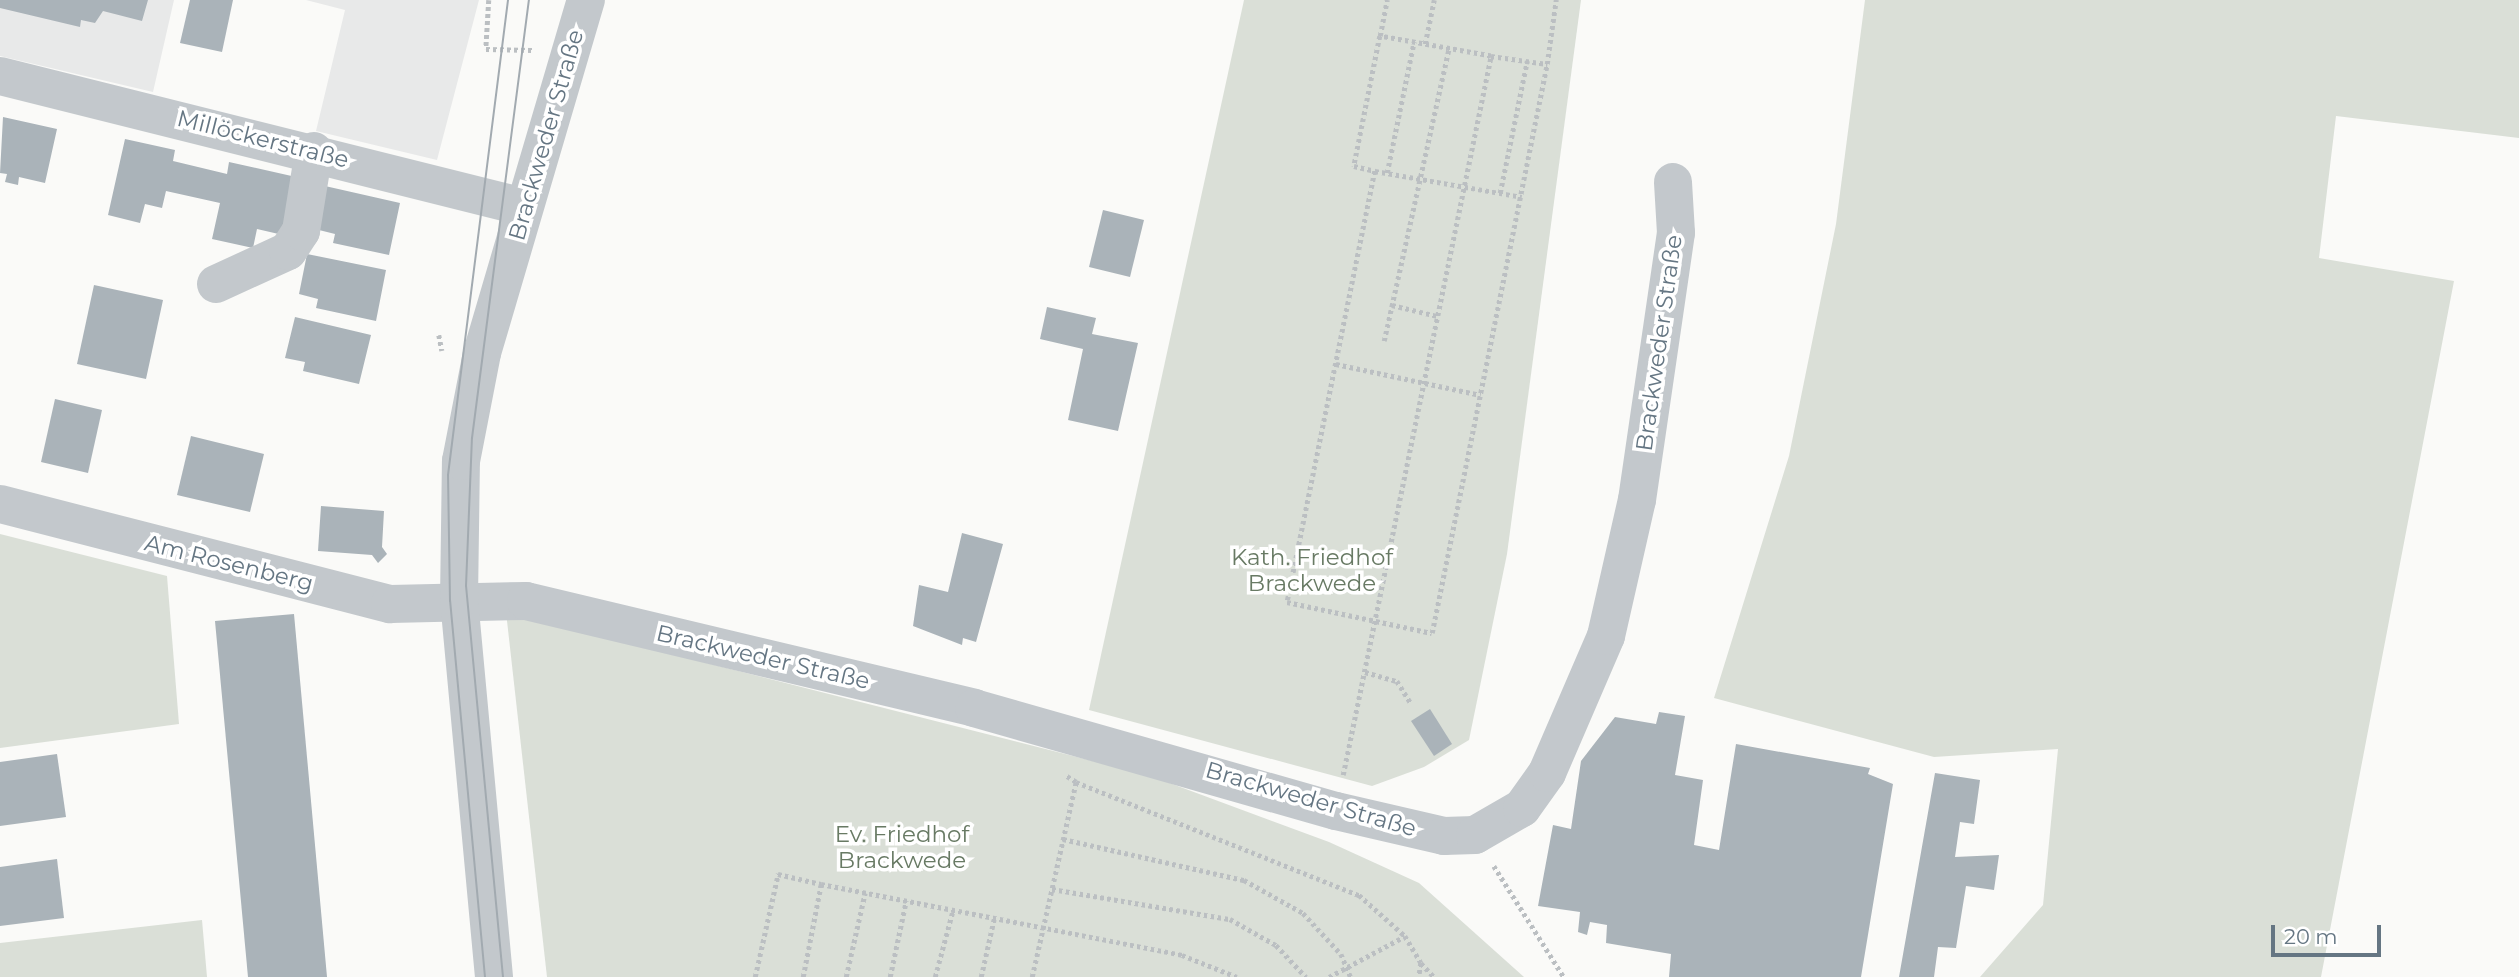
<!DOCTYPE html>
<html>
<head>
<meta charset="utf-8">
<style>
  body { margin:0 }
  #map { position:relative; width:2519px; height:977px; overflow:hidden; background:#fafaf8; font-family:Montserrat,sans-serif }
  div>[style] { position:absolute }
  .built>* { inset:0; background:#e8e9e9 }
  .green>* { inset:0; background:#dadfd7 }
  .building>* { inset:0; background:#aab3b9 }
  .path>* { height:4.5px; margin-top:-2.25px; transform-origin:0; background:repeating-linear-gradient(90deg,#bbbfc2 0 3.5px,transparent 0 7px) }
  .minor>* { height:38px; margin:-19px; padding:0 19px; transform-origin:19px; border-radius:19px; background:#c3c8cc }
  .tram>* { height:2px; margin:-1px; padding:0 1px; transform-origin:1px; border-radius:1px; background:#a2aab0 }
  span { translate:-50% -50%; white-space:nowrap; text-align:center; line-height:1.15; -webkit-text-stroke:7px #fff; paint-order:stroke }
  .street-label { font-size:23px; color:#657683 }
  .park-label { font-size:23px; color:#687a64 }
  .scale { position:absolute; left:2271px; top:925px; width:110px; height:32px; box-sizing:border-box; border:4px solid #657683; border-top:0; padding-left:9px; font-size:21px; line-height:24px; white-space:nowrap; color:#657683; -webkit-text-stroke:5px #fff; paint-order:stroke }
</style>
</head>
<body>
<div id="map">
  <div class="built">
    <div style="clip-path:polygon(0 0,174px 0,153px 92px,0 56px)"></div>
    <div style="clip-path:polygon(306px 0,479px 0,437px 160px,316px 131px,345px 10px)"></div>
  </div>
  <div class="green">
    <div style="clip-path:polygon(1244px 0,1581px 0,1507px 554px,1469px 740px,1424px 767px,1372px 786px,1089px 710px)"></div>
    <div style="clip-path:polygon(1865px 0,2519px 0,2519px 138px,2336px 116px,2319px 258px,2454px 281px,2321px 977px,1980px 977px,2043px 905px,2058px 749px,1934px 757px,1714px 698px,1789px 456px,1836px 224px)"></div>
    <div style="clip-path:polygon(0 534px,167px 576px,179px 724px,0 748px)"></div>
    <div style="clip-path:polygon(506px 612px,1148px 775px,1329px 842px,1419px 883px,1524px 977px,547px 977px)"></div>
    <div style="clip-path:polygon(202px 920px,207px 977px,0 977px,0 943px)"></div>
  </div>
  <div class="building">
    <div style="clip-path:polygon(0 0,148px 0,142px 21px,103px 11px,95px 23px,81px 20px,80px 27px,0 8px)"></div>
    <div style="clip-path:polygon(190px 0,233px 0,222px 52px,180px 43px)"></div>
    <div style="clip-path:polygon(3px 117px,57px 129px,45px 183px,19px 177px,18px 185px,5px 182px,7px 174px,0 173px)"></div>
    <div style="clip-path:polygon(125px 139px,175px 150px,173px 161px,227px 174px,229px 162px,296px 177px,283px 235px,257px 229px,253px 248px,212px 239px,220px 203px,166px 191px,162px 208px,145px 204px,140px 223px,108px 215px)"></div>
    <div style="clip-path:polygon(325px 186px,400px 203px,389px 255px,333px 243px,335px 234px,315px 229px)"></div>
    <div style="clip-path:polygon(1103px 210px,1144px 220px,1130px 277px,1089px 267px)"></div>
    <div style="clip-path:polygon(307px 254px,386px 270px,376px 321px,316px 308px,318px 299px,299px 294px)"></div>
    <div style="clip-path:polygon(94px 285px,163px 300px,146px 379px,77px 364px)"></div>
    <div style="clip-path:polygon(1047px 307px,1096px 318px,1092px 334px,1138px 343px,1118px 431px,1068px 420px,1083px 349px,1040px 339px)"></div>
    <div style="clip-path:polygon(295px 317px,371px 335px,359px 384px,303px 371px,305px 362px,285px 358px)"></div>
    <div style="clip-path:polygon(55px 399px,102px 410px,88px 473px,41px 462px)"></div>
    <div style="clip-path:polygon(191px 436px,264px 454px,250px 512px,177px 495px)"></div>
    <div style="clip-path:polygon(321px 506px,384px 511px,382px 547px,387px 554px,378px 563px,372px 555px,318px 551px)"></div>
    <div style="clip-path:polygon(962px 533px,1003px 544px,976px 642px,963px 638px,962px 645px,913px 626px,919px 585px,948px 592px)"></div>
    <div style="clip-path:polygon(294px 614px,327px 977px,248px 977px,215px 621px)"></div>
    <div style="clip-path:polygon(1430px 709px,1452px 744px,1434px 756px,1411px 721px)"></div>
    <div style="clip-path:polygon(1659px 712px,1685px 716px,1675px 775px,1703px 780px,1694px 845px,1719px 850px,1736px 744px,1870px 768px,1868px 774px,1893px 784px,1861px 977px,1669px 977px,1671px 954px,1606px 943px,1607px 925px,1590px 922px,1587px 935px,1578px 932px,1580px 912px,1538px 906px,1553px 825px,1571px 829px,1581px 761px,1615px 717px,1656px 724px)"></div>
    <div style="clip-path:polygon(57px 754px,66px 817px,0 826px,0 762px)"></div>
    <div style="clip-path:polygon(1935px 773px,1980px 780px,1974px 824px,1960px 822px,1955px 857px,1999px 855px,1994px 890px,1966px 886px,1956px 948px,1938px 947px,1934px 977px,1899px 977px)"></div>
    <div style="clip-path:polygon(57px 859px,64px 918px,0 926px,0 867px)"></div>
  </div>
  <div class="path">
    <div style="left:489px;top:0;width:49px;rotate:93.5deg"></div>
    <div style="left:486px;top:49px;width:46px;rotate:1.2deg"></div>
    <div style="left:1380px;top:36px;width:133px;rotate:101.3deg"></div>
    <div style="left:1354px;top:166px;width:22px;rotate:13deg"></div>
    <div style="left:1375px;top:171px;width:440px;rotate:101.5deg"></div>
    <div style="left:1287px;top:602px;width:148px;rotate:12.1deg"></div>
    <div style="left:1432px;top:633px;width:581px;rotate:-78.57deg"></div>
    <div style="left:1425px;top:44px;width:45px;rotate:-78.4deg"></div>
    <div style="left:1491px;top:56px;width:57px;rotate:8.1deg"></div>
    <div style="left:1547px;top:64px;width:65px;rotate:-82deg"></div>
    <div style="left:1375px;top:171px;width:149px;rotate:10deg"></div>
    <div style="left:1387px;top:173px;width:134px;rotate:-78.4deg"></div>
    <div style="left:1500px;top:193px;width:135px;rotate:-78.4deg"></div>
    <div style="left:1392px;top:305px;width:46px;rotate:13.7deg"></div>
    <div style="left:439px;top:335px;width:16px;rotate:79deg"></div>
    <div style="left:1384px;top:341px;width:300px;rotate:-77.5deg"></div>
    <div style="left:1336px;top:364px;width:148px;rotate:12.1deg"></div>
    <div style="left:1365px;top:672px;width:33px;rotate:16deg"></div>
    <div style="left:1397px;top:681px;width:26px;rotate:58deg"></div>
    <div style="left:1343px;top:775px;width:734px;rotate:-78.37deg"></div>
    <div style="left:1491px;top:56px;width:113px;rotate:-169.8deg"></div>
    <div style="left:1380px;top:36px;width:37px;rotate:-79deg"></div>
    <div style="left:1076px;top:782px;width:305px;rotate:21.8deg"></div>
    <div style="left:1359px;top:895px;width:62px;rotate:41.7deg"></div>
    <div style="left:1405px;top:936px;width:31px;rotate:59deg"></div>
    <div style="left:1421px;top:963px;width:14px;rotate:98deg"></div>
    <div style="left:1063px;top:839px;width:186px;rotate:12.8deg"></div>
    <div style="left:1244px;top:880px;width:68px;rotate:29.2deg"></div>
    <div style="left:1303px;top:913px;width:56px;rotate:47.2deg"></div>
    <div style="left:1341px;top:954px;width:25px;rotate:67deg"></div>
    <div style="left:1494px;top:866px;width:131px;rotate:57.8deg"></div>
    <div style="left:1052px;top:889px;width:181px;rotate:9.6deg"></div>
    <div style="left:1230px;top:919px;width:53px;rotate:29.5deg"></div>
    <div style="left:1276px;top:945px;width:44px;rotate:46.8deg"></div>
    <div style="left:1421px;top:963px;width:19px;rotate:47deg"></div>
    <div style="left:755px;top:977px;width:106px;rotate:-77.4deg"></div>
    <div style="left:778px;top:874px;width:44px;rotate:13.1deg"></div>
    <div style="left:803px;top:977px;width:95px;rotate:-79deg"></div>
    <div style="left:821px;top:884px;width:368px;rotate:11.1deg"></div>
    <div style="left:1182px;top:955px;width:59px;rotate:21.8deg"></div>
    <div style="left:846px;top:977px;width:86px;rotate:-77.3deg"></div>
    <div style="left:890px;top:977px;width:78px;rotate:-78.1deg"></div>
    <div style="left:935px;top:977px;width:69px;rotate:-75deg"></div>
    <div style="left:981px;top:977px;width:59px;rotate:-77.4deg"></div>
    <div style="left:1032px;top:977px;width:200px;rotate:-77.3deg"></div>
    <div style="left:1076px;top:782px;width:12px;rotate:-149deg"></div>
    <div style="left:1329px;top:977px;width:86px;rotate:-28.3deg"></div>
  </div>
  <div class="minor">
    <div style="left:0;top:76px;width:540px;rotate:14.04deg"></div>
    <div style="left:216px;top:284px;width:79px;rotate:-24.6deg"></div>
    <div style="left:288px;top:251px;width:24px;rotate:-57deg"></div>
    <div style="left:301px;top:231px;width:81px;rotate:-80.8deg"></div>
    <div style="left:0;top:504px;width:403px;rotate:14.4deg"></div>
    <div style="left:390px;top:604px;width:136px;rotate:-1.3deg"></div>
    <div style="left:526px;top:601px;width:461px;rotate:13.4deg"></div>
    <div style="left:974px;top:708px;width:376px;rotate:15.9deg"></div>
    <div style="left:1336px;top:811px;width:111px;rotate:13deg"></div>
    <div style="left:1444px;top:836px;width:31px;rotate:-2deg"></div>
    <div style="left:1475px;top:835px;width:54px;rotate:-29.9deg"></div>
    <div style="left:1522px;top:808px;width:43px;rotate:-54.5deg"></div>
    <div style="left:1547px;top:773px;width:149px;rotate:-66.7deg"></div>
    <div style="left:1606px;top:636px;width:139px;rotate:-77.2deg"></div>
    <div style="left:1637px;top:500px;width:270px;rotate:-81.7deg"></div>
    <div style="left:1676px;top:233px;width:51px;rotate:-93.4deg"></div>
    <div style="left:494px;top:977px;width:379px;rotate:-95.3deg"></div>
    <div style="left:459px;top:600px;width:139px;rotate:-89.2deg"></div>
    <div style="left:461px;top:461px;width:110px;rotate:-79deg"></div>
    <div style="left:482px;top:353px;width:368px;rotate:-73.6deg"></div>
  </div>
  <div class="tram">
    <div style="left:485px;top:977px;width:378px;rotate:-95.3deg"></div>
    <div style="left:450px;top:601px;width:126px;rotate:-90.9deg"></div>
    <div style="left:448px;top:475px;width:479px;rotate:-82.8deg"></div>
    <div style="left:503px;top:977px;width:393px;rotate:-95.4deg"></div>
    <div style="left:466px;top:586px;width:148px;rotate:-87.7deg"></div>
    <div style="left:472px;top:438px;width:442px;rotate:-82.6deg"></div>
  </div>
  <div class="street-label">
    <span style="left:546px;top:135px;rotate:-74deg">Brackweder Straße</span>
    <span style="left:263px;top:139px;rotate:14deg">Millöckerstraße</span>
    <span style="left:1659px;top:343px;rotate:-82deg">Brackweder Straße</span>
    <span style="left:229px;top:563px;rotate:14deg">Am Rosenberg</span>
    <span style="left:763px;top:657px;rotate:13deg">Brackweder Straße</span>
    <span style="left:1311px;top:799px;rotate:16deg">Brackweder Straße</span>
  </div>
  <div class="park-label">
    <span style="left:1312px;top:570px">Kath. Friedhof<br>Brackwede</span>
    <span style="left:902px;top:847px">Ev. Friedhof<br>Brackwede</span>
  </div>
  <div class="scale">20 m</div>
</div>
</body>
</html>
